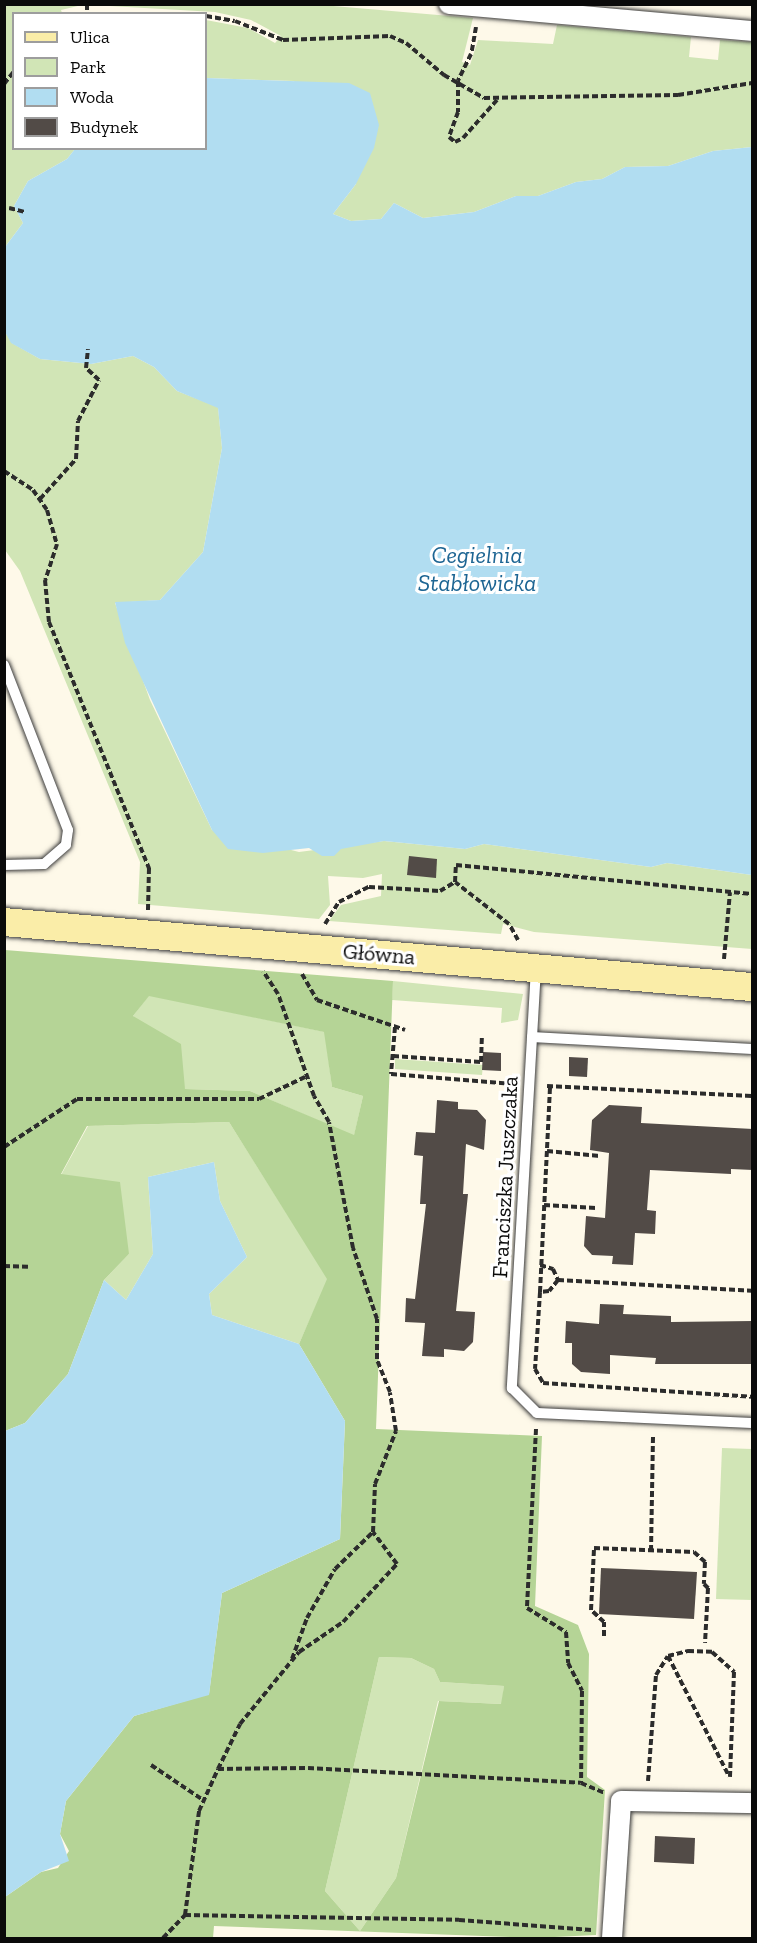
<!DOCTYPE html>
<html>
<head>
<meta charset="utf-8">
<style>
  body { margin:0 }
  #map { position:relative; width:757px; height:1943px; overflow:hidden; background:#fef9e9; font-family:"Zilla Slab",serif }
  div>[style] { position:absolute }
  .green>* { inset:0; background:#d1e5b6 }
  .forest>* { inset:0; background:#b5d496 }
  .water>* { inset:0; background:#b1ddf1 }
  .building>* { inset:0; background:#524b47 }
  .path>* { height:4px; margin-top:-2px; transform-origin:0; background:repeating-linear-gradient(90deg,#2c2c2c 0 6px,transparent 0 9px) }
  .roads { filter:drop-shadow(0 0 2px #3d3d3d) drop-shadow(0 0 2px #3d3d3d) }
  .lane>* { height:10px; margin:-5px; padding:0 5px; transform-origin:5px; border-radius:5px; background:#fff }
  .street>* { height:20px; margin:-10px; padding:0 10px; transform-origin:10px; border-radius:10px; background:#fff }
  .secondary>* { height:28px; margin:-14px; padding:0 14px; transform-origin:14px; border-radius:14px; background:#faeda8 }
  span { translate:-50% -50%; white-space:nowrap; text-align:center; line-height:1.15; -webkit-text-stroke:6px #fff; paint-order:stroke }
  .street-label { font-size:22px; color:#0a0a0a }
  .water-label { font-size:24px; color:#1d6593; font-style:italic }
  .frame { position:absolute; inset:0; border:6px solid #0a0a0a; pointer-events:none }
  .legend { position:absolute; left:12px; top:12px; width:195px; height:138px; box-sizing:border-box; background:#fff; border:2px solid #9d9d9d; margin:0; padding:8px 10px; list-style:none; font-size:18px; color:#0a0a0a }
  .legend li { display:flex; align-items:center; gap:12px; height:30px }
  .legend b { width:30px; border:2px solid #9d9d9d }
</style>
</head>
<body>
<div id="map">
  <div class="green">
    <div style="clip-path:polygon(310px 4px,473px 18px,462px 62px,470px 65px,478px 40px,553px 44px,557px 25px,691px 37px,689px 57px,718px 60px,720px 40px,752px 42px,752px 147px,713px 151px,668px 166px,625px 167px,602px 179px,576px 182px,538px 196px,516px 196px,474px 212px,423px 218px,394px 203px,381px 219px,351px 221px,333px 214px,356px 184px,294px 81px,206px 78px,206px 20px,248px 28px,275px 43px,281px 36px,251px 20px,215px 12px,92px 5px)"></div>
    <div style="clip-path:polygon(4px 5px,82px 5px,61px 10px,62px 13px,14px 14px,14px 148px,75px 149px,67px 159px,28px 181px,14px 206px,23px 223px,5px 247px)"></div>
    <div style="clip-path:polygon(4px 330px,12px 343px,40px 359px,91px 364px,133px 356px,154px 367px,177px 391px,218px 407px,222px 448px,203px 552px,160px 600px,115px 603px,150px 700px,212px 830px,299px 852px,384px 841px,465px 849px,484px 844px,651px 867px,667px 863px,752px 875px,752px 949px,534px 932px,503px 924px,501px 934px,329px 921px,341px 905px,381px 896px,382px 874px,363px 878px,328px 876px,330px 905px,319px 919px,138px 904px,140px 862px,20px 571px,5px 550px)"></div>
    <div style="clip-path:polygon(393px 981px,523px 994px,518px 1020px,501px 1023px,502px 1008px,392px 1000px)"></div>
    <div style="clip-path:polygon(149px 995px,325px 1032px,332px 1087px,363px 1096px,354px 1136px,250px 1091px,185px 1089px,133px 1016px)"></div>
    <div style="clip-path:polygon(395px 1059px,483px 1065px,482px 1075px,395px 1069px)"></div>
    <div style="clip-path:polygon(229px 1122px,328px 1279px,299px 1344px,212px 1315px,209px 1294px,247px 1257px,220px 1201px,214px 1162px,148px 1177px,153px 1254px,126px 1300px,104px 1280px,129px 1254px,61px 1175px,88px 1126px)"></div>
    <div style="clip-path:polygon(722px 1448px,752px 1449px,752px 1600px,716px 1599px)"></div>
    <div style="clip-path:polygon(379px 1657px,411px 1658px,434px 1669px,440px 1682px,504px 1686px,502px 1704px,438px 1701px,396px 1878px,360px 1931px,325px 1891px)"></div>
  </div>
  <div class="forest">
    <div style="clip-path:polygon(evenodd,5px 950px,393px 981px,376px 1429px,542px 1436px,535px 1606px,578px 1625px,589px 1654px,587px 1777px,605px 1790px,596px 1935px,534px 1938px,214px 1926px,213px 1938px,5px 1938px,5px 1897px,41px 1872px,58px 1868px,69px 1851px,60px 1834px,66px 1801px,134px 1716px,209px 1694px,222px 1593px,340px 1539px,345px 1421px,299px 1344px,327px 1279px,229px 1122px,87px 1126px,61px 1174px,120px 1182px,129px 1254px,104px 1280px,68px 1374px,25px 1423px,5px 1431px,5px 950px,149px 996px,324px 1032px,332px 1087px,363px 1096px,354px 1135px,250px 1091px,185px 1089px,181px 1044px,133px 1016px,149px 996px,5px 950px,379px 1657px,411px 1658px,434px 1669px,440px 1682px,504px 1686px,501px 1704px,439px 1701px,396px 1878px,360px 1931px,325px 1891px,379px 1657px)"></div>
  </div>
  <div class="water">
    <div style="clip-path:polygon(206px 78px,349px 83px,370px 93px,379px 125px,374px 148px,356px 184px,333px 214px,351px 221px,381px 219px,394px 203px,423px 218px,474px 212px,516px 196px,538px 196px,576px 182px,602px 179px,625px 167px,668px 166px,713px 151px,752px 147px,752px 875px,667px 863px,651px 867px,484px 844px,465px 849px,384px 841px,341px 849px,334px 856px,322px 856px,309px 848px,263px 853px,228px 849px,212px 830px,125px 643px,115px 602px,160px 600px,203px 552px,222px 448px,218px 408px,177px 391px,154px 367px,133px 356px,91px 364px,40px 359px,11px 343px,4px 330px,5px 247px,23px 223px,14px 206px,28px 181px,67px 159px,75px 149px,206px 148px)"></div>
    <div style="clip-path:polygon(214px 1162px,220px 1201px,247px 1257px,209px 1294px,212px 1315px,299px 1344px,345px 1421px,340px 1539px,222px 1593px,209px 1695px,134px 1716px,66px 1801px,60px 1834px,69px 1861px,41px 1872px,5px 1897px,5px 1431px,25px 1423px,68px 1374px,104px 1280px,126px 1300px,153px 1254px,148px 1177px)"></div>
  </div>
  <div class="building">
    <div style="clip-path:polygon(409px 856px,437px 859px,436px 878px,407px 875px)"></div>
    <div style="clip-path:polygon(483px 1052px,501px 1053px,501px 1071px,482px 1070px)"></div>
    <div style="clip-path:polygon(569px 1057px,588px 1058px,587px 1077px,569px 1076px)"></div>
    <div style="clip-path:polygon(437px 1100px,458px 1102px,458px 1109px,477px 1110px,486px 1120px,484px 1150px,466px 1144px,463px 1194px,468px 1194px,456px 1311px,475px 1312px,473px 1342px,464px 1351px,444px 1349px,444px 1357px,422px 1356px,425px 1323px,405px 1322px,406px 1298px,415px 1299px,426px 1204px,420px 1204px,423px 1156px,414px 1155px,416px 1132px,435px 1133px)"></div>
    <div style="clip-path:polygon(609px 1105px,642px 1107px,641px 1123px,753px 1129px,753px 1170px,731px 1169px,731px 1174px,650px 1170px,647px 1210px,656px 1211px,655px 1234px,635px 1233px,633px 1265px,612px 1264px,613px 1256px,592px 1255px,584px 1246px,586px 1216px,605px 1218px,609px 1153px,590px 1150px,592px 1120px)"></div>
    <div style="clip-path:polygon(600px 1304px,624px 1305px,623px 1314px,671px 1316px,671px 1322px,753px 1321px,753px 1364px,655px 1364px,656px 1358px,610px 1355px,610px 1374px,581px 1372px,572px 1364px,572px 1343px,565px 1343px,566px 1321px,599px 1324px)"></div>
    <div style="clip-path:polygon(601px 1568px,697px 1572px,694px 1619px,599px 1614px)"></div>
    <div style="clip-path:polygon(655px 1836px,695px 1838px,694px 1864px,654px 1862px)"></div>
  </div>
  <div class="path">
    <div style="left:87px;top:10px;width:6px;rotate:-90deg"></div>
    <div style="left:67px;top:14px;width:93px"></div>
    <div style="left:206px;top:16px;width:29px;rotate:10deg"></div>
    <div style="left:235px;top:21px;width:52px;rotate:21.6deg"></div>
    <div style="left:283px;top:40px;width:107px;rotate:-2.1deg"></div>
    <div style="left:390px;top:36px;width:17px;rotate:24deg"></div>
    <div style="left:406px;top:43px;width:50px;rotate:40.1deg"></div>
    <div style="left:444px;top:75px;width:46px;rotate:29.9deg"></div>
    <div style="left:484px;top:98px;width:194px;rotate:-0.9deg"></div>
    <div style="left:678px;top:95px;width:75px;rotate:-9.2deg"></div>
    <div style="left:476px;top:27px;width:27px;rotate:100deg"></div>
    <div style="left:471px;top:54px;width:30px;rotate:116deg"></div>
    <div style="left:458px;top:81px;width:31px;rotate:90deg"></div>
    <div style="left:458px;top:112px;width:27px;rotate:110deg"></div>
    <div style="left:449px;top:137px;width:8px;rotate:40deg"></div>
    <div style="left:455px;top:142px;width:9px;rotate:-27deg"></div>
    <div style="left:463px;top:138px;width:51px;rotate:-48.2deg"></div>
    <div style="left:4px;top:84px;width:16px;rotate:-52deg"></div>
    <div style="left:9px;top:208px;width:16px;rotate:14deg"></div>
    <div style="left:4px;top:471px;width:35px;rotate:33deg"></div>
    <div style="left:33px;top:490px;width:24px;rotate:55deg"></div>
    <div style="left:47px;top:510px;width:35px;rotate:74deg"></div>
    <div style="left:57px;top:544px;width:38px;rotate:108deg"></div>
    <div style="left:45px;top:580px;width:42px;rotate:84.6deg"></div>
    <div style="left:49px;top:622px;width:266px;rotate:67.9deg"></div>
    <div style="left:149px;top:868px;width:42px;rotate:91.4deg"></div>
    <div style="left:40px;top:499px;width:54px;rotate:-48deg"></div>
    <div style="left:76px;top:459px;width:38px;rotate:-87deg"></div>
    <div style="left:78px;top:421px;width:46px;rotate:-62.9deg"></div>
    <div style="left:99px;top:380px;width:18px;rotate:-137deg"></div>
    <div style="left:86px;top:368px;width:19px;rotate:-84deg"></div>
    <div style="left:325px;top:924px;width:26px;rotate:-58deg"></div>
    <div style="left:339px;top:902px;width:34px;rotate:-27deg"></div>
    <div style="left:369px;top:887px;width:71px;rotate:3.2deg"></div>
    <div style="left:440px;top:891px;width:17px;rotate:-31deg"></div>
    <div style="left:518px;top:940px;width:18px;rotate:-119deg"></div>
    <div style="left:509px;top:924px;width:68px;rotate:-142.1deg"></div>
    <div style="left:455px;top:882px;width:17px;rotate:-87deg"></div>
    <div style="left:456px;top:865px;width:297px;rotate:5.6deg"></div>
    <div style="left:724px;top:959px;width:67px;rotate:-84.9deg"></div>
    <div style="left:302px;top:974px;width:30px;rotate:60deg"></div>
    <div style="left:317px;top:1000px;width:93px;rotate:18.8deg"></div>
    <div style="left:395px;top:1027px;width:47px;rotate:94.9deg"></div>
    <div style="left:391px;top:1074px;width:121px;rotate:4.7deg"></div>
    <div style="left:393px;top:1056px;width:88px;rotate:3.9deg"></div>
    <div style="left:481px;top:1062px;width:27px;rotate:-88deg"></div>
    <div style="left:547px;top:1086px;width:205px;rotate:2.8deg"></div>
    <div style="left:4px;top:1147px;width:87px;rotate:-33.3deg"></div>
    <div style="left:77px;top:1099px;width:182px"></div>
    <div style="left:259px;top:1099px;width:53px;rotate:-25.6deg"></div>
    <div style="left:547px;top:1151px;width:53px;rotate:5.4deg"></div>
    <div style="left:544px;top:1205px;width:52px;rotate:3.3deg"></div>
    <div style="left:540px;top:1265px;width:14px;rotate:17deg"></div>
    <div style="left:553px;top:1269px;width:12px;rotate:66deg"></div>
    <div style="left:558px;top:1280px;width:194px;rotate:3.2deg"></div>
    <div style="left:4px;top:1266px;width:24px;rotate:2deg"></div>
    <div style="left:558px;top:1280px;width:14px;rotate:129deg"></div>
    <div style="left:549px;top:1291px;width:9px;rotate:174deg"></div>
    <div style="left:540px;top:1292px;width:77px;rotate:93.7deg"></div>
    <div style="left:535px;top:1369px;width:16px;rotate:60deg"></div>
    <div style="left:543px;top:1383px;width:209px;rotate:3.8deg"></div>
    <div style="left:540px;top:1292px;width:206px;rotate:-87.2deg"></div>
    <div style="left:536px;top:1429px;width:179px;rotate:92.9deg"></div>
    <div style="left:527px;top:1608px;width:46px;rotate:31.6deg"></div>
    <div style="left:566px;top:1632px;width:31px;rotate:86deg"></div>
    <div style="left:568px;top:1663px;width:31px;rotate:63deg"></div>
    <div style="left:582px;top:1691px;width:92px;rotate:90.6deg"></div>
    <div style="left:581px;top:1783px;width:25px;rotate:23deg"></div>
    <div style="left:651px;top:1551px;width:116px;rotate:-89deg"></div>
    <div style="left:604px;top:1636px;width:14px;rotate:-90deg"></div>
    <div style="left:604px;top:1622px;width:18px;rotate:-137deg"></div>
    <div style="left:591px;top:1610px;width:62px;rotate:-87.2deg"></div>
    <div style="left:594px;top:1548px;width:100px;rotate:2.3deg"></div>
    <div style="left:694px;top:1552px;width:15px;rotate:42deg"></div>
    <div style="left:705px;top:1562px;width:22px;rotate:93deg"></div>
    <div style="left:704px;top:1584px;width:6px;rotate:45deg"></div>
    <div style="left:708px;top:1588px;width:55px;rotate:93.1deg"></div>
    <div style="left:668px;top:1656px;width:135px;rotate:63.1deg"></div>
    <div style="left:292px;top:1659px;width:44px;rotate:-69.9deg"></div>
    <div style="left:307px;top:1618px;width:56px;rotate:-60.3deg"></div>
    <div style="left:335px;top:1569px;width:53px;rotate:-44.2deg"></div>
    <div style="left:151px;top:1765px;width:63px;rotate:33.9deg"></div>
    <div style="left:218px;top:1769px;width:50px;rotate:-63.9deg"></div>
    <div style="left:240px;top:1724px;width:93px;rotate:-50.7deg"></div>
    <div style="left:299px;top:1652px;width:53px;rotate:-34.3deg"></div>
    <div style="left:343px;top:1622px;width:79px;rotate:-47deg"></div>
    <div style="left:397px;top:1564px;width:40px;rotate:-127deg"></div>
    <div style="left:373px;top:1532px;width:48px;rotate:-87.6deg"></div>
    <div style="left:375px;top:1484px;width:57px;rotate:-68.4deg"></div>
    <div style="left:396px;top:1431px;width:39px;rotate:-99deg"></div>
    <div style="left:390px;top:1392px;width:35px;rotate:-112deg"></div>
    <div style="left:377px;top:1359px;width:40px;rotate:-90deg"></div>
    <div style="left:377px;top:1319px;width:75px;rotate:-108.7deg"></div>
    <div style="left:353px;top:1248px;width:128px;rotate:-100.8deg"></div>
    <div style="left:329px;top:1122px;width:30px;rotate:-120deg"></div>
    <div style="left:314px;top:1096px;width:108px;rotate:-109.4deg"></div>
    <div style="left:278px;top:994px;width:27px;rotate:-123deg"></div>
    <div style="left:648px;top:1781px;width:106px;rotate:-85.7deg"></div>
    <div style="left:656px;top:1675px;width:22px;rotate:-58deg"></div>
    <div style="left:668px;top:1656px;width:21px;rotate:-14deg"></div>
    <div style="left:688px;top:1651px;width:24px;rotate:2deg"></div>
    <div style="left:712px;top:1652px;width:30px;rotate:42deg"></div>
    <div style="left:734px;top:1672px;width:105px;rotate:92.2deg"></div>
    <div style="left:185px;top:1915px;width:274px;rotate:1deg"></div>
    <div style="left:459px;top:1920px;width:133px;rotate:4.3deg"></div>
    <div style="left:163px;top:1938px;width:32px;rotate:-46deg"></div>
    <div style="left:185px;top:1915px;width:105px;rotate:-82.3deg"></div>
    <div style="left:199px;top:1811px;width:46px;rotate:-65.7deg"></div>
    <div style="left:218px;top:1769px;width:90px;rotate:-0.6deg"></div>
    <div style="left:308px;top:1768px;width:273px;rotate:3.1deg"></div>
  </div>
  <div class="roads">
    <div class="lane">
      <div style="left:4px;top:665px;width:177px;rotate:68.8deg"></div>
      <div style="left:68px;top:830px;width:15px;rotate:98deg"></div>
      <div style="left:66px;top:845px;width:29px;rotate:139deg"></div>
      <div style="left:44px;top:864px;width:40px;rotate:178.6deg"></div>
      <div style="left:536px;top:968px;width:421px;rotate:93.3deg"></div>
      <div style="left:512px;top:1388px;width:35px;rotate:45deg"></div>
      <div style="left:537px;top:1413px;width:215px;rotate:2.7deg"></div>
      <div style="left:532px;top:1037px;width:220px;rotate:3.1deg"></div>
    </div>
    <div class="street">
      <div style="left:449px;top:4px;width:304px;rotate:5.1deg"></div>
      <div style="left:612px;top:1938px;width:137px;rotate:-86.2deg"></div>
      <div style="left:621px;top:1801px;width:131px;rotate:0.9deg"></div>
    </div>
    <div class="secondary">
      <div style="left:4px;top:922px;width:751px;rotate:4.97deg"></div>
    </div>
  </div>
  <div class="street-label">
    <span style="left:379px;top:954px;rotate:5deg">Główna</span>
    <span style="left:505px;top:1177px;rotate:-87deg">Franciszka Juszczaka</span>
  </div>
  <div class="water-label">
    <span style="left:477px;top:569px">Cegielnia<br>Stabłowicka</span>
  </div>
  <div class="frame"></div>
  <ul class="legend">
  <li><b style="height:8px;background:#faeda8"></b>Ulica</li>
  <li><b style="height:16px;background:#d1e5b6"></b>Park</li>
  <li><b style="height:16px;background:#b1ddf1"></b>Woda</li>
  <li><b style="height:16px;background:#524b47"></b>Budynek</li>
  </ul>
</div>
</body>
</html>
